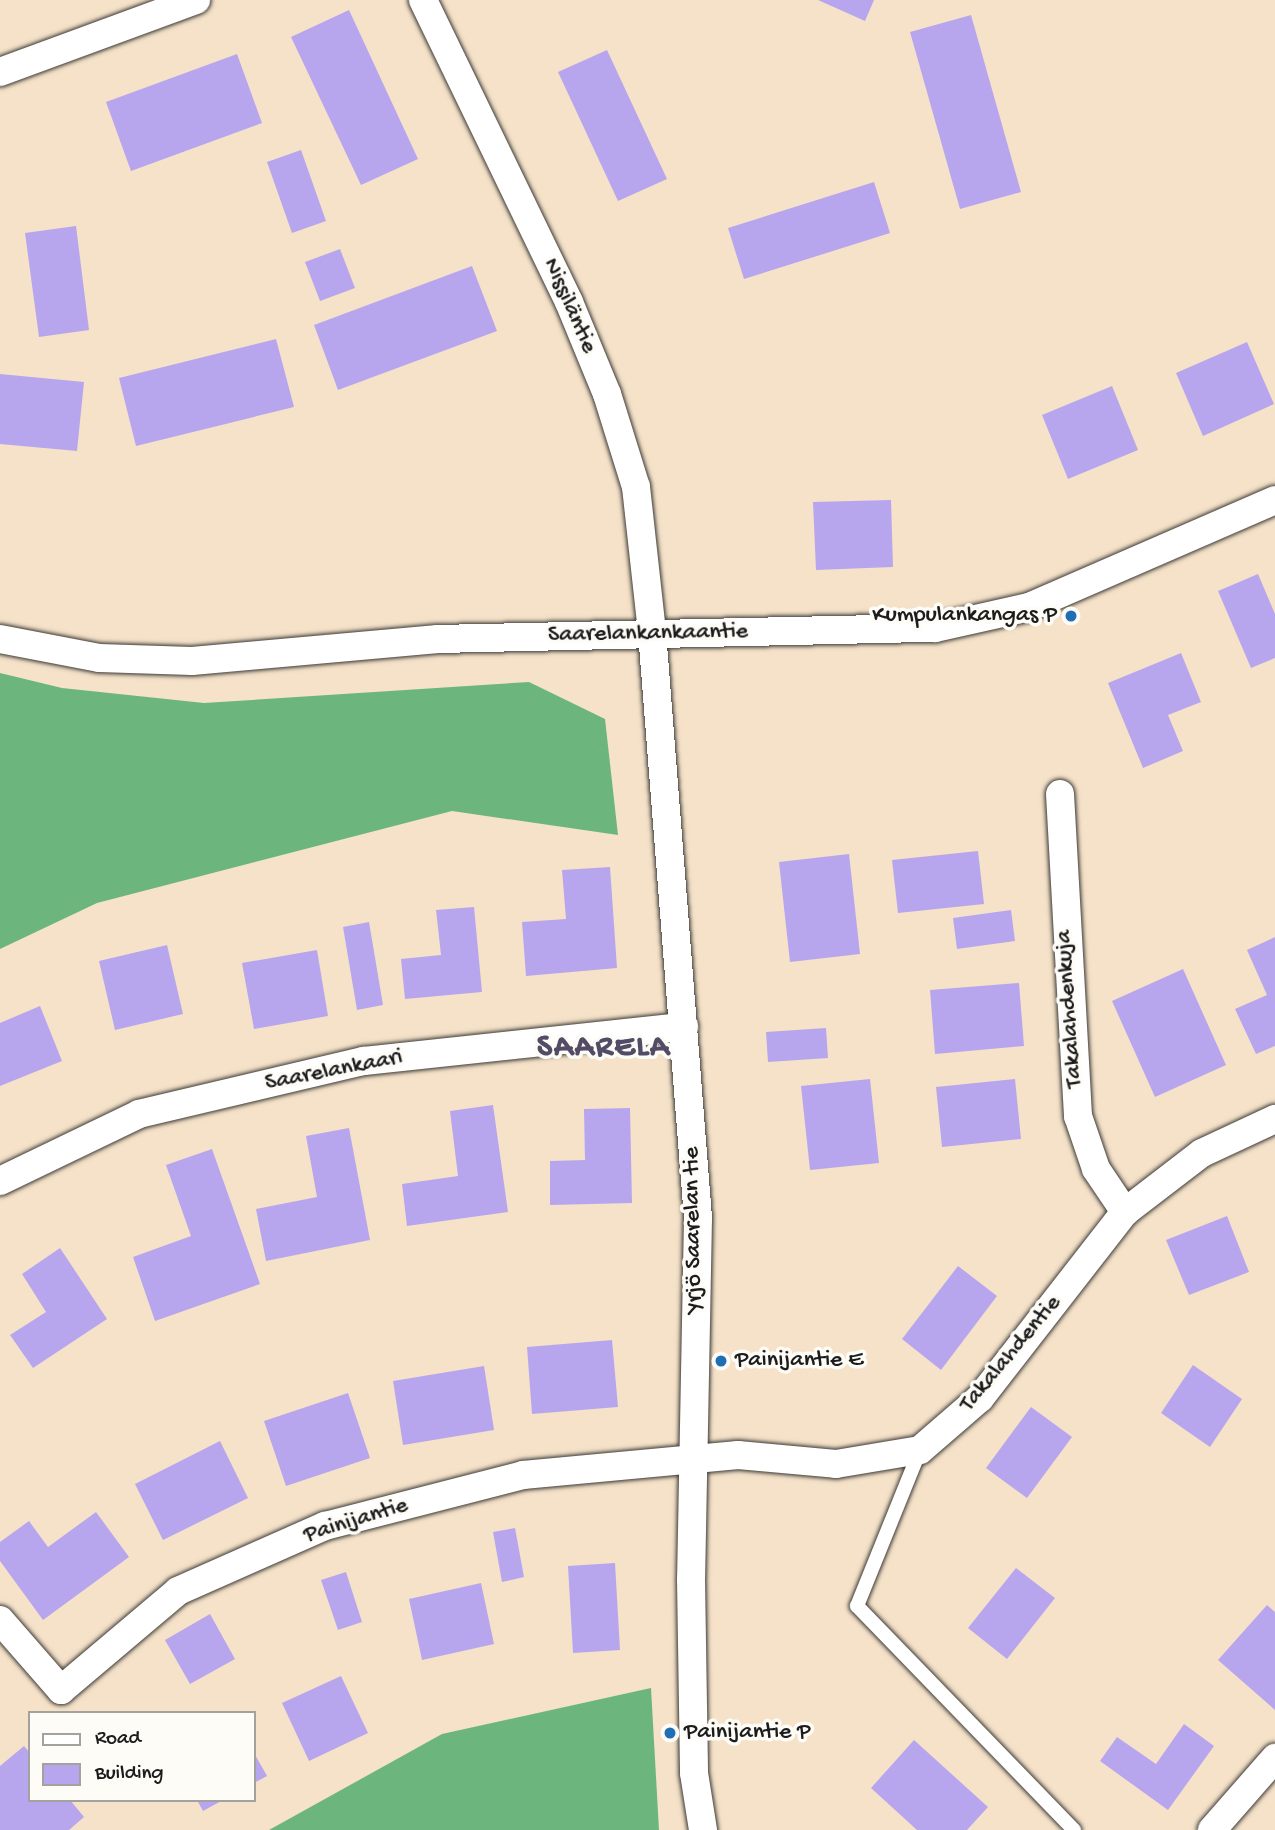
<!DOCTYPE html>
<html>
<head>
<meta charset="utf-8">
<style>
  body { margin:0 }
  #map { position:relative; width:1275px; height:1830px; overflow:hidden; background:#f5e2c9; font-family:"Gochi Hand",sans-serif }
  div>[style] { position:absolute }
  .forest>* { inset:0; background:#6cb67e }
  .building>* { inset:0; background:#b7a6ee }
  .roads { filter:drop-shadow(0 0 2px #3d3a36) drop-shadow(0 0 2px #3d3a36) }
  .service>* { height:14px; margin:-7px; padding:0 7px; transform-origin:7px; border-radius:7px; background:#fff }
  .minor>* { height:28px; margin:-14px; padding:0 14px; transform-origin:14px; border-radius:14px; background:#fff }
  .dots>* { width:19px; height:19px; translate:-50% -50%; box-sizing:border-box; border:4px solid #fdfcf7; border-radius:50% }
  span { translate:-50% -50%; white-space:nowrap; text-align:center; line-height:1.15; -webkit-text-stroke:7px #fdfcf7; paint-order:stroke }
  .street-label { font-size:24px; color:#1c1c1c }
  .poi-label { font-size:24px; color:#1c1c1c }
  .right { translate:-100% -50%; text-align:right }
  .left { translate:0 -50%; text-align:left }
  .district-label { font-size:32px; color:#524c66; font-weight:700; letter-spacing:2px }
  .legend { position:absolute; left:28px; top:1711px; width:228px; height:91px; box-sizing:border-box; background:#fdfcf7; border:2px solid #a3a29f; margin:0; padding:9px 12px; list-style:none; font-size:21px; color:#1c1c1c }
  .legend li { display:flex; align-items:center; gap:14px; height:35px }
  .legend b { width:35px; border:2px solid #a3a29f }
</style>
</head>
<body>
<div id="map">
  <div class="forest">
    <div style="clip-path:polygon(0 673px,62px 688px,204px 703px,529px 682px,605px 719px,618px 835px,452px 811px,97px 903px,0 949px)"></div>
    <div style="clip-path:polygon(651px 1688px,659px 1830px,269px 1830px,442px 1734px)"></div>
  </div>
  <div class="building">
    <div style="clip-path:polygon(818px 0,874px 0,865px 21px)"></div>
    <div style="clip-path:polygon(349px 10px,418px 159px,361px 185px,291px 37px)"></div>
    <div style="clip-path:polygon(971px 15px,1021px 192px,960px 209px,910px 32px)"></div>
    <div style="clip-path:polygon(607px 50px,667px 179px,618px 201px,558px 72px)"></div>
    <div style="clip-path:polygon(237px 54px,262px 123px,131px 171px,106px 102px)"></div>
    <div style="clip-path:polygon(301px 150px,326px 221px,292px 233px,267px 162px)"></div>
    <div style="clip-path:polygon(874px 182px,890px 233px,744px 279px,728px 228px)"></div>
    <div style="clip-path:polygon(76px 226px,89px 330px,39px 337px,25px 233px)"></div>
    <div style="clip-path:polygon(340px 249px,355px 288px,320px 301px,305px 262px)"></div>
    <div style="clip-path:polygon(472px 266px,497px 331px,338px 390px,314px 325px)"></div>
    <div style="clip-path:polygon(276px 339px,294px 407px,136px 446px,119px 378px)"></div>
    <div style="clip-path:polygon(1247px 342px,1274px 404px,1203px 436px,1176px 373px)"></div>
    <div style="clip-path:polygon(0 374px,84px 382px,77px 451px,0 444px)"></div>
    <div style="clip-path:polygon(1112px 386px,1138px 450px,1068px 479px,1042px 415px)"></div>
    <div style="clip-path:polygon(891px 500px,893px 567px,816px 570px,813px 502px)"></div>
    <div style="clip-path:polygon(1258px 574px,1275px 614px,1275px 658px,1251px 668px,1218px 591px)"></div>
    <div style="clip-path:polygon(1181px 653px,1201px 702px,1168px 715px,1183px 751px,1143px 768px,1108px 683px)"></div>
    <div style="clip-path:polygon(978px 851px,984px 904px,898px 913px,892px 860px)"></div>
    <div style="clip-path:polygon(849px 854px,860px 954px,790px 962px,779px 862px)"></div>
    <div style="clip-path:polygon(610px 867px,617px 968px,526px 976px,522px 922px,566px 919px,562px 870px)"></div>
    <div style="clip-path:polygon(474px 907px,482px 992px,405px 999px,401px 959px,441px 955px,436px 910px)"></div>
    <div style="clip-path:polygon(1011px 910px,1015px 941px,957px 949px,953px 918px)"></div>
    <div style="clip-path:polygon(369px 922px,383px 1005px,357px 1010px,343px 927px)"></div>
    <div style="clip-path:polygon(1275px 937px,1275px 1046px,1256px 1054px,1235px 1009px,1267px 995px,1247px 950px)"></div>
    <div style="clip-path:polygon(167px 945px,183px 1014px,115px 1030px,99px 961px)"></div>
    <div style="clip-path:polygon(317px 950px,328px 1016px,254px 1029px,242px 963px)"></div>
    <div style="clip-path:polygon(1183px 969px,1226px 1065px,1155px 1097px,1112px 1001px)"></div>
    <div style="clip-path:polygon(1019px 983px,1024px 1046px,935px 1054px,930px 990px)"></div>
    <div style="clip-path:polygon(40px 1006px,62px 1061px,0 1086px,0 1023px)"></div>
    <div style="clip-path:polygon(826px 1028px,828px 1058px,768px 1062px,766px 1032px)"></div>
    <div style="clip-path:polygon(870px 1079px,879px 1163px,810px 1170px,801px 1086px)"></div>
    <div style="clip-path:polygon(1015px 1079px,1021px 1139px,942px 1147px,936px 1087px)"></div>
    <div style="clip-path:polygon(493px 1105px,508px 1212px,407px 1226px,402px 1184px,458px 1176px,450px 1111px)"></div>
    <div style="clip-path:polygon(630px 1108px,632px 1203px,550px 1205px,550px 1161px,585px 1160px,584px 1109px)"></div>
    <div style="clip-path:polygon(349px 1128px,370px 1240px,266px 1261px,256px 1209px,317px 1197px,306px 1136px)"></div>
    <div style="clip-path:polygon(212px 1149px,260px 1284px,155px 1321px,133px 1257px,191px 1236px,166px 1165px)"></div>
    <div style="clip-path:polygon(1227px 1216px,1249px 1272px,1189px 1295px,1166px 1240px)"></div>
    <div style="clip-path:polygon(60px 1248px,107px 1319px,33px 1368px,10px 1335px,46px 1312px,22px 1274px)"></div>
    <div style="clip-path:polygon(958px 1266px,997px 1296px,941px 1370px,902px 1339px)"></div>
    <div style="clip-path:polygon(612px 1340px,618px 1407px,532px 1414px,527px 1347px)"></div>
    <div style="clip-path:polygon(1193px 1365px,1242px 1399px,1210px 1447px,1161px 1413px)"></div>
    <div style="clip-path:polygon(484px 1366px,494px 1430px,403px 1445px,393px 1381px)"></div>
    <div style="clip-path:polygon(348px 1393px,370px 1458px,286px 1486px,264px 1421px)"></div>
    <div style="clip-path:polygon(1031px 1407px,1072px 1437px,1027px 1498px,986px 1468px)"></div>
    <div style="clip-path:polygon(220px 1441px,248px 1498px,163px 1540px,135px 1484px)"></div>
    <div style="clip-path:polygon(96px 1512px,129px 1557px,43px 1620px,0 1561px,0 1542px,29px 1521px,48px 1547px)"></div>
    <div style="clip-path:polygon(515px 1528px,524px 1577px,502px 1582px,493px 1532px)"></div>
    <div style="clip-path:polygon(615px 1563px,620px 1650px,573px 1653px,568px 1566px)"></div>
    <div style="clip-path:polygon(1016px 1568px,1055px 1598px,1007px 1659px,968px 1628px)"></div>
    <div style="clip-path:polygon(346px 1572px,362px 1622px,338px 1630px,321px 1580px)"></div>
    <div style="clip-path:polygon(481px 1583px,494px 1644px,422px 1660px,409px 1599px)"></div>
    <div style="clip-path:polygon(1267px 1605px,1275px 1612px,1275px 1710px,1218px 1660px)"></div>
    <div style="clip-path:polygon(210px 1614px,235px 1659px,190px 1684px,165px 1640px)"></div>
    <div style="clip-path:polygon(341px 1676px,368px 1733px,309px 1761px,282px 1703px)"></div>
    <div style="clip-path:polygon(1184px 1724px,1214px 1746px,1168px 1810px,1100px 1761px,1117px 1737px,1156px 1764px)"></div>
    <div style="clip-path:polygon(914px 1740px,988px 1807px,967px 1830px,917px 1830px,871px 1788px)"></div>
    <div style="clip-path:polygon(24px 1746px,30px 1753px,30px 1800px,70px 1800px,84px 1817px,69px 1830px,0 1830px,0 1766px)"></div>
    <div style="clip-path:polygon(254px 1753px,267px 1776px,254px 1783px)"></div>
    <div style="clip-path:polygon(197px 1800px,223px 1800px,203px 1811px)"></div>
  </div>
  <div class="roads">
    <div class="service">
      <div style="left:920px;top:1450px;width:168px;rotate:112deg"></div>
      <div style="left:857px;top:1606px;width:312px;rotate:45.9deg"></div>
    </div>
    <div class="minor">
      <div style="left:423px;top:0;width:335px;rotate:64.2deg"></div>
      <div style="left:569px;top:302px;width:100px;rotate:67.6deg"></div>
      <div style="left:607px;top:394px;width:97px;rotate:72.7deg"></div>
      <div style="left:636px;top:487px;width:146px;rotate:83.7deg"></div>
      <div style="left:652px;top:632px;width:588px;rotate:85.51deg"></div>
      <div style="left:698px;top:1218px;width:361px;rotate:91.1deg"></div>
      <div style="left:691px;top:1579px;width:194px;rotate:89.1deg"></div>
      <div style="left:694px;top:1773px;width:58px;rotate:81deg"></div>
      <div style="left:0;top:72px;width:209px;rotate:-20.2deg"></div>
      <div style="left:0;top:639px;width:101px;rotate:10.9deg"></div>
      <div style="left:99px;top:658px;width:93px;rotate:1.8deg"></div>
      <div style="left:192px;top:661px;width:247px;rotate:-5.1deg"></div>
      <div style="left:438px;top:639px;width:497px;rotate:-1.3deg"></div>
      <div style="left:935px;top:628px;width:96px;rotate:-12.6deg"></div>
      <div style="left:1029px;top:607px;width:268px;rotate:-23.5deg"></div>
      <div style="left:1060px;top:794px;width:323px;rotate:86.8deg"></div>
      <div style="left:1078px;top:1116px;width:56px;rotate:71.2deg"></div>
      <div style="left:1096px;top:1169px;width:52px;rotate:56deg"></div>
      <div style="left:0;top:1181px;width:154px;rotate:-25.7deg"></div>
      <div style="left:139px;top:1114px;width:231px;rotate:-13.3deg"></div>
      <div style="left:364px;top:1061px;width:322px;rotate:-6.1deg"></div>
      <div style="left:0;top:1620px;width:93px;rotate:48.9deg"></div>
      <div style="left:61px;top:1690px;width:153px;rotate:-40.2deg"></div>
      <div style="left:178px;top:1591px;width:161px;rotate:-23.9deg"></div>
      <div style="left:325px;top:1526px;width:204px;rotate:-14.4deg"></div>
      <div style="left:523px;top:1475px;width:216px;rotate:-5.3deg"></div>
      <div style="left:738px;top:1455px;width:98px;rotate:5.2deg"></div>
      <div style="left:836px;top:1464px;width:85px;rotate:-9.5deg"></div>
      <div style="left:920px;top:1450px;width:79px;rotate:-40.9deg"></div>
      <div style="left:980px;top:1398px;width:236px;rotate:-52.1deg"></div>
      <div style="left:1125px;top:1212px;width:97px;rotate:-37.5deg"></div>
      <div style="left:1202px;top:1153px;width:81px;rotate:-25deg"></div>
      <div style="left:1212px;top:1830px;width:96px;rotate:-48.8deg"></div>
    </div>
  </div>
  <div class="dots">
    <div style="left:1071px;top:616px;background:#1f6fb2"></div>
    <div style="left:721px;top:1361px;background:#1f6fb2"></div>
    <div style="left:670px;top:1733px;background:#1f6fb2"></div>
  </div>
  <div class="street-label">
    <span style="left:569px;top:306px;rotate:66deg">Nissiläntie</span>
    <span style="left:648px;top:634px;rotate:-1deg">Saarelankankaantie</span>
    <span style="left:1070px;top:1009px;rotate:-94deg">Takalahdenkuja</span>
    <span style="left:334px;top:1071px;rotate:-11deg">Saarelankaari</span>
    <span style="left:694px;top:1230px;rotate:-91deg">Yrjö Saarelan tie</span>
    <span style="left:1011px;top:1354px;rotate:-50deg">Takalahdentie</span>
    <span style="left:356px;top:1521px;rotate:-17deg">Painijantie</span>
  </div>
  <div class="poi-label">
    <span class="right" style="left:1057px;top:616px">Kumpulankangas P</span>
    <span class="left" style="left:735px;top:1361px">Painijantie E</span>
    <span class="left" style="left:684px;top:1733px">Painijantie P</span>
  </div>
  <div class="district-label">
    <span style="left:604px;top:1048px">SAARELA</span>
  </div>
  <ul class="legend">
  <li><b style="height:9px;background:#fff"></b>Road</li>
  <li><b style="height:19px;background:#b7a6ee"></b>Building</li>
  </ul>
</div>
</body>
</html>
